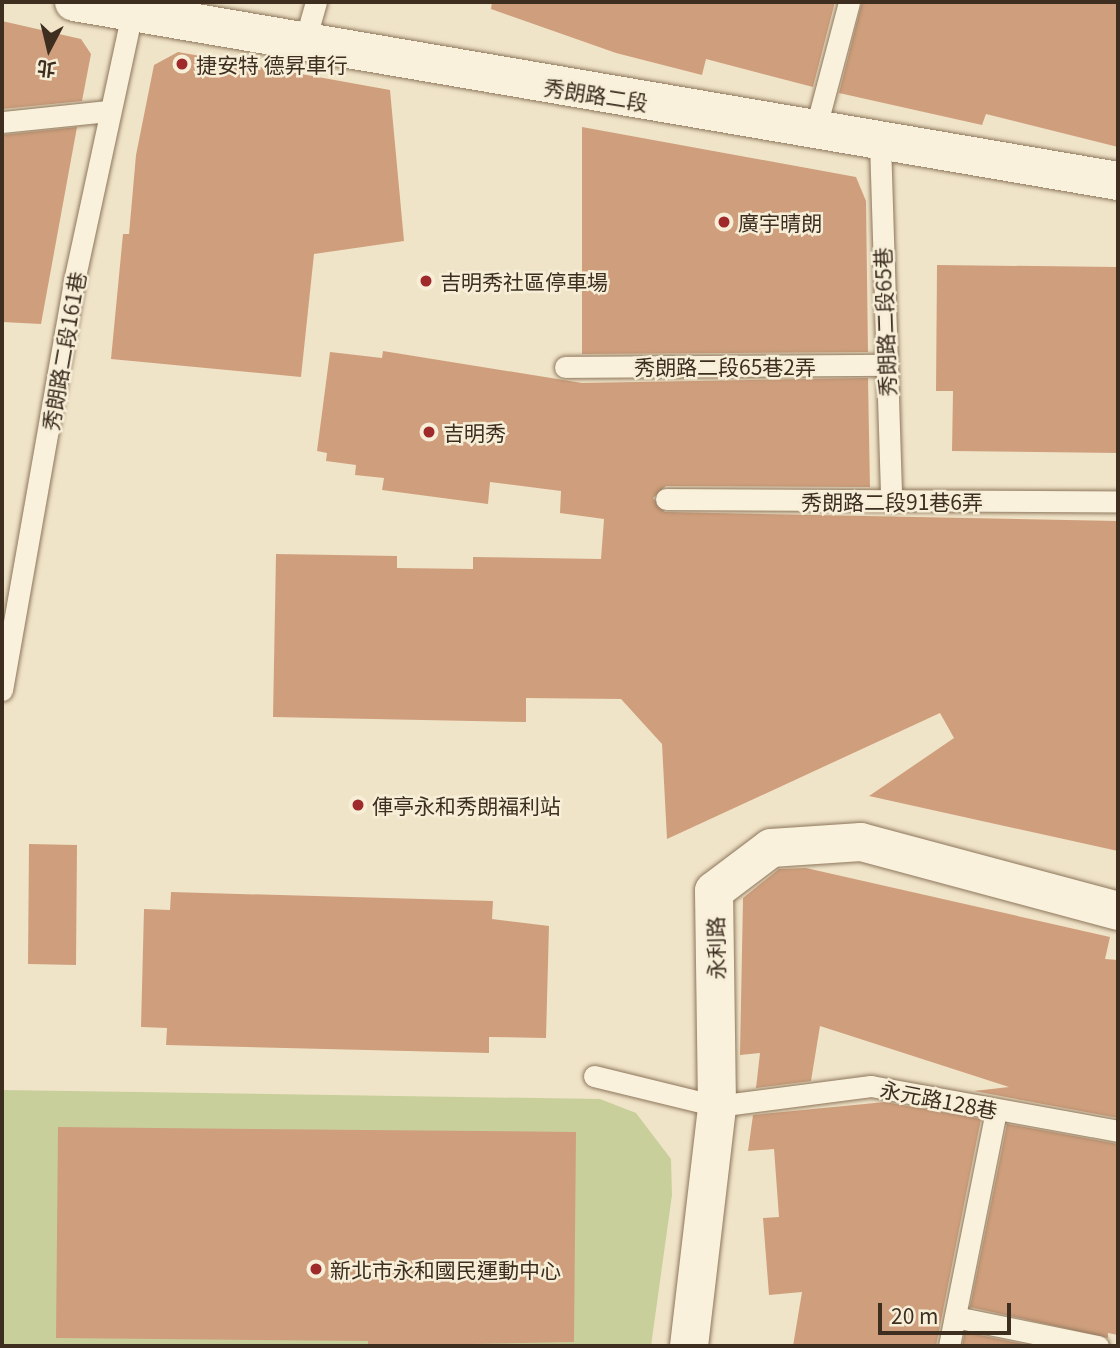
<!DOCTYPE html>
<html>
<head>
<meta charset="utf-8">
<style>
  body { margin:0 }
  #map { position:relative; width:1120px; height:1348px; overflow:hidden; background:#f0e4c8; font-family:Georgia,"Noto Sans TC",serif }
  div>[style] { position:absolute }
  .green>* { inset:0; background:#c9cf9b }
  .building>* { inset:0; background:#cf9f7d }
  .roads { filter:drop-shadow(0 0 2px #8d765c) drop-shadow(0 0 2px #8d765c) }
  .service>* { height:21px; margin:-10.5px; padding:0 10.5px; transform-origin:10.5px; border-radius:10.5px; background:#faf1dc }
  .minor>* { height:38px; margin:-19px; padding:0 19px; transform-origin:19px; border-radius:19px; background:#faf1dc }
  .dots>* { width:19px; height:19px; translate:-50% -50%; box-sizing:border-box; border:4px solid #f7eed8; border-radius:50% }
  span { translate:-50% -50%; white-space:nowrap; text-align:center; line-height:1.15; -webkit-text-stroke:5px #f7eed8; paint-order:stroke }
  .poi-label { font-size:21px; color:#3d2e20 }
  .left { translate:0 -50%; text-align:left }
  .street-label { font-size:21px; color:#3d2e20 }
  .frame { position:absolute; inset:0; border:4px solid #3d2e20; pointer-events:none }
  .north { position:absolute; left:14px; top:14px; width:70px; height:70px; -webkit-text-stroke:5px #f7eed8; paint-order:stroke; rotate:187deg; font-size:19px; font-weight:700; line-height:28px; text-align:center; color:#3d2e20 }
  .north::after { content:''; display:block; margin:auto; width:24px; height:32px; background:#3d2e20; clip-path:polygon(50% 0,100% 100%,50% 72%,0 100%) }
  .scale { position:absolute; left:878px; top:1303px; width:133px; height:32px; box-sizing:border-box; border:4px solid #3d2e20; border-top:0; padding-left:9px; font-size:21px; line-height:24px; white-space:nowrap; color:#3d2e20; -webkit-text-stroke:5px #f7eed8; paint-order:stroke }
</style>
</head>
<body>
<div id="map">
  <div class="green">
    <div style="clip-path:polygon(2px 1090px,600px 1099px,636px 1113px,671px 1159px,672px 1195px,651px 1346px,2px 1346px)"></div>
  </div>
  <div class="building">
    <div style="clip-path:polygon(492px 2px,835px 2px,813px 87px,706px 59px,702px 75px,616px 53px,491px 9px)"></div>
    <div style="clip-path:polygon(862px 2px,1118px 2px,1118px 147px,986px 114px,982px 125px,839px 93px)"></div>
    <div style="clip-path:polygon(2px 21px,81px 39px,91px 54px,82px 101px,2px 109px)"></div>
    <div style="clip-path:polygon(178px 52px,390px 90px,404px 241px,314px 254px,301px 377px,111px 359px,123px 234px,129px 234px,136px 155px,154px 65px)"></div>
    <div style="clip-path:polygon(77px 127px,41px 324px,2px 322px,2px 135px)"></div>
    <div style="clip-path:polygon(582px 127px,856px 177px,866px 201px,868px 352px,582px 354px)"></div>
    <div style="clip-path:polygon(937px 265px,1118px 267px,1118px 453px,952px 451px,953px 391px,936px 391px)"></div>
    <div style="clip-path:polygon(383px 351px,582px 383px,868px 378px,870px 487px,666px 486px,653px 498px,665px 512px,1118px 521px,1118px 851px,869px 796px,954px 738px,940px 713px,667px 839px,662px 744px,621px 699px,526px 698px,526px 722px,273px 717px,276px 554px,397px 556px,397px 568px,473px 569px,473px 557px,601px 559px,604px 519px,560px 513px,561px 491px,490px 482px,488px 504px,382px 490px,384px 478px,355px 475px,356px 465px,326px 461px,327px 453px,317px 451px,330px 352px,382px 358px)"></div>
    <div style="clip-path:polygon(29px 844px,77px 845px,76px 965px,28px 964px)"></div>
    <div style="clip-path:polygon(806px 868px,1110px 937px,1105px 959px,1118px 960px,1118px 1118px,974px 1091px,1009px 1087px,820px 1026px,811px 1081px,756px 1088px,760px 1053px,740px 1055px,743px 898px,779px 869px)"></div>
    <div style="clip-path:polygon(171px 892px,493px 901px,492px 919px,549px 926px,546px 1038px,489px 1037px,489px 1053px,166px 1045px,167px 1028px,141px 1027px,142px 987px,144px 909px,170px 910px)"></div>
    <div style="clip-path:polygon(885px 1102px,981px 1119px,936px 1346px,793px 1346px,802px 1292px,769px 1295px,763px 1218px,779px 1217px,774px 1149px,748px 1151px,753px 1115px)"></div>
    <div style="clip-path:polygon(1007px 1124px,1118px 1144px,1118px 1335px,1108px 1333px,1108px 1338px,970px 1307px)"></div>
    <div style="clip-path:polygon(58px 1127px,576px 1132px,574px 1342px,368px 1346px,368px 1341px,56px 1338px)"></div>
    <div style="clip-path:polygon(965px 1332px,1033px 1346px,962px 1346px)"></div>
  </div>
  <div class="roads">
    <div class="service">
      <div style="left:304px;top:44px;width:44px;rotate:-74.1deg"></div>
      <div style="left:2px;top:122px;width:108px;rotate:-5.9deg"></div>
      <div style="left:815px;top:131px;width:133px;rotate:-75.2deg"></div>
      <div style="left:880px;top:142px;width:360px;rotate:88.2deg"></div>
      <div style="left:565px;top:367px;width:319px;rotate:-0.4deg"></div>
      <div style="left:666px;top:499px;width:452px;rotate:0.3deg"></div>
      <div style="left:2px;top:690px;width:415px;rotate:-80deg"></div>
      <div style="left:74px;top:281px;width:274px;rotate:-77.8deg"></div>
      <div style="left:594px;top:1076px;width:127px;rotate:13.7deg"></div>
      <div style="left:717px;top:1106px;width:155px;rotate:-7.4deg"></div>
      <div style="left:871px;top:1086px;width:251px;rotate:10.3deg"></div>
      <div style="left:955px;top:1317px;width:146px;rotate:11.5deg"></div>
      <div style="left:949px;top:1346px;width:240px;rotate:-78.7deg"></div>
    </div>
    <div class="minor">
      <div style="left:74px;top:2px;width:1059px;rotate:9.73deg"></div>
      <div style="left:689px;top:1346px;width:242px;rotate:-83.3deg"></div>
      <div style="left:717px;top:1106px;width:215px;rotate:-90.8deg"></div>
      <div style="left:714px;top:891px;width:71px;rotate:-37deg"></div>
      <div style="left:771px;top:848px;width:90px;rotate:-3.8deg"></div>
      <div style="left:861px;top:842px;width:266px;rotate:15deg"></div>
    </div>
  </div>
  <div class="dots">
    <div style="left:182px;top:64px;background:#9e2a2b"></div>
    <div style="left:724px;top:222px;background:#9e2a2b"></div>
    <div style="left:426px;top:281px;background:#9e2a2b"></div>
    <div style="left:429px;top:432px;background:#9e2a2b"></div>
    <div style="left:358px;top:805px;background:#9e2a2b"></div>
    <div style="left:316px;top:1269px;background:#9e2a2b"></div>
  </div>
  <div class="poi-label">
    <span class="left" style="left:196px;top:64px">捷安特 德昇車行</span>
    <span class="left" style="left:738px;top:222px">廣宇晴朗</span>
    <span class="left" style="left:440px;top:281px">吉明秀社區停車場</span>
    <span class="left" style="left:443px;top:432px">吉明秀</span>
    <span class="left" style="left:372px;top:805px">俥亭永和秀朗福利站</span>
    <span class="left" style="left:330px;top:1269px">新北市永和國民運動中心</span>
  </div>
  <div class="street-label">
    <span style="left:596px;top:94px;rotate:9deg">秀朗路二段</span>
    <span style="left:884px;top:322px;rotate:-92deg">秀朗路二段65巷</span>
    <span style="left:63px;top:351px;rotate:-80deg">秀朗路二段161巷</span>
    <span style="left:725px;top:366px">秀朗路二段65巷2弄</span>
    <span style="left:892px;top:501px">秀朗路二段91巷6弄</span>
    <span style="left:715px;top:948px;rotate:-91deg">永利路</span>
    <span style="left:939px;top:1099px;rotate:11deg">永元路128巷</span>
  </div>
  <div class="frame"></div>
  <div class="north">北</div>
  <div class="scale">20 m</div>
</div>
</body>
</html>
